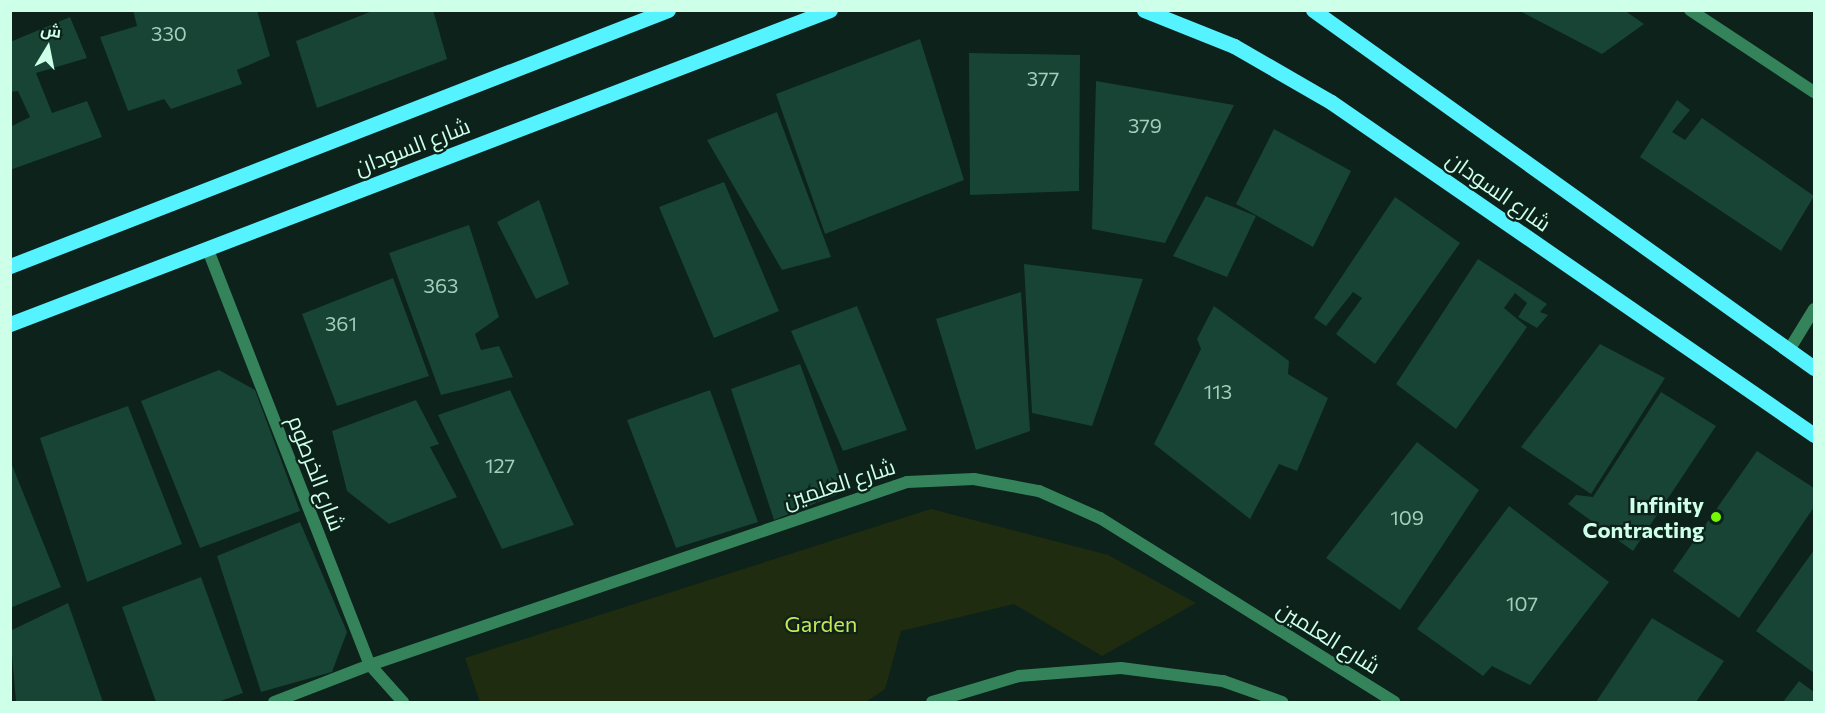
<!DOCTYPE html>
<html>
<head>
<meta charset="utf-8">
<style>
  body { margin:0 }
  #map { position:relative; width:1825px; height:713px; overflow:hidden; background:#0c221a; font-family:Commissioner,Cairo,sans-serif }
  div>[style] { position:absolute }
  .green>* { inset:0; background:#202c0f }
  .building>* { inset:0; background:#174434 }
  .service>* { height:12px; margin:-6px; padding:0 6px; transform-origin:6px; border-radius:6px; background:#35835b }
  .minor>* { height:12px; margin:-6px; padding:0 6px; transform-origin:6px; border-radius:6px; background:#35835b }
  .tertiary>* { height:12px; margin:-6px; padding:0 6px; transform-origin:6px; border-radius:6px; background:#35835b }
  .primary>* { height:15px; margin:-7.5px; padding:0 7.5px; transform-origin:7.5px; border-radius:7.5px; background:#54f3ff }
  .dots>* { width:16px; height:16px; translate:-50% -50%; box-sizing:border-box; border:3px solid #0c221a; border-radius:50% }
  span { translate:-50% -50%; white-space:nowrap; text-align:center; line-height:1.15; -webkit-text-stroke:4.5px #0c221a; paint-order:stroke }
  .number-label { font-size:20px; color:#a0d0bc }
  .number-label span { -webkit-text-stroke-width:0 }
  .street-label { font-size:22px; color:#cdffe9 }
  .poi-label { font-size:22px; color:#cdffe9; font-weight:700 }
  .right { translate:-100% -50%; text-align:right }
  .park-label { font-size:22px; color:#c9e553 }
  .frame { position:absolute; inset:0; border:12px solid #cdffe9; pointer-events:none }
  .north { position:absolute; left:18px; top:18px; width:60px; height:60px; -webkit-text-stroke:4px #0c221a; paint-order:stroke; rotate:10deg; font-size:16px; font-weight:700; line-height:24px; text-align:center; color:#cdffe9 }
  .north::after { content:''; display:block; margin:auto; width:21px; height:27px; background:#cdffe9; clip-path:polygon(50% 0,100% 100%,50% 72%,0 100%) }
</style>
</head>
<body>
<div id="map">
  <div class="green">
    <div style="clip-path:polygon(931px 509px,1108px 555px,1196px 603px,1102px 656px,1014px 604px,901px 631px,885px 689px,866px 702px,480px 702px,465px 658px)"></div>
  </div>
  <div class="building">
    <div style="clip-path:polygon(133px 10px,257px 10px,270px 56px,237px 70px,242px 84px,171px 109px,164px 99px,128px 111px,100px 37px,137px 26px)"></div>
    <div style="clip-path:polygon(375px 10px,433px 10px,447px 59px,317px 108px,296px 41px)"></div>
    <div style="clip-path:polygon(1518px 10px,1624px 10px,1644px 24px,1602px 54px)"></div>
    <div style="clip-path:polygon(70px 17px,87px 58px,36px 73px,52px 113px,87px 101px,102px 137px,10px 170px,10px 127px,30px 117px,18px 91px,10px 92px,10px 42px)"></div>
    <div style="clip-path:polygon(920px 39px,964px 180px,825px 234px,776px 94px)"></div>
    <div style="clip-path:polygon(969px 53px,1080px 55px,1079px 191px,970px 195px)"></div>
    <div style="clip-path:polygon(1096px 81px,1234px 105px,1165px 243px,1092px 229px)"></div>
    <div style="clip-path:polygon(1677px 100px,1690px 110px,1672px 132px,1685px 140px,1702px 118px,1814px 196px,1781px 251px,1640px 157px)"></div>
    <div style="clip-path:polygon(777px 112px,831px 257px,782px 270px,707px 140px)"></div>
    <div style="clip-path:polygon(1274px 129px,1351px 171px,1313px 247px,1236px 204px)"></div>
    <div style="clip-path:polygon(724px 182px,779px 311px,714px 338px,659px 207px)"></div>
    <div style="clip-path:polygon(1206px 196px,1256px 216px,1227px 277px,1173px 256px)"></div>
    <div style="clip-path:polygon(1395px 197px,1460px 243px,1375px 364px,1336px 334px,1362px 298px,1353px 292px,1326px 326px,1314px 318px)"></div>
    <div style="clip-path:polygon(539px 200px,569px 284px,536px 299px,497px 222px)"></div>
    <div style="clip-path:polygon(469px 225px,499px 317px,475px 334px,481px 350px,499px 346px,513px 377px,441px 395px,389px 253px)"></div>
    <div style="clip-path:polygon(1478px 259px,1547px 304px,1540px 312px,1548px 315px,1537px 328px,1518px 317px,1527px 303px,1515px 293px,1504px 308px,1527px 327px,1456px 429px,1396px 384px)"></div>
    <div style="clip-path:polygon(1024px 264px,1143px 279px,1092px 426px,1032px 413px)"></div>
    <div style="clip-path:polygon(393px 278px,429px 376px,337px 406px,302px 314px)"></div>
    <div style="clip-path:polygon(1021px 292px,1030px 431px,976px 450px,936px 319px)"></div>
    <div style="clip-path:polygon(857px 306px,907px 430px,843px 451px,791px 331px)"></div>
    <div style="clip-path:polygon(1214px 306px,1289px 361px,1288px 374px,1328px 398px,1297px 471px,1279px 464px,1250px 519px,1154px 444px,1201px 349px,1197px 339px)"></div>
    <div style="clip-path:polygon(1600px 344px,1665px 378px,1591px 494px,1521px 447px)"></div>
    <div style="clip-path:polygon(800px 364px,846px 491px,774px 520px,731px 389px)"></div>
    <div style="clip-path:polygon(219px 370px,255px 390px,300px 511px,200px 548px,141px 401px)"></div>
    <div style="clip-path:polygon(510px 390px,574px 525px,502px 549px,438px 415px)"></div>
    <div style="clip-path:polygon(710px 390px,758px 522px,676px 548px,627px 420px)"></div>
    <div style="clip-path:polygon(1661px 392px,1716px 426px,1633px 551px,1568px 504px,1576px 495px,1593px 497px)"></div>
    <div style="clip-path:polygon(416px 400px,439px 444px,430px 447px,457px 497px,389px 524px,347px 491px,332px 431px)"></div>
    <div style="clip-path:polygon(128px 406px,182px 544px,87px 582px,40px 438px)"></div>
    <div style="clip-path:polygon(1417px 442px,1479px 490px,1400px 610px,1326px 558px)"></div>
    <div style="clip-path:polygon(1757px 451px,1814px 488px,1814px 507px,1739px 618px,1673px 571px)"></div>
    <div style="clip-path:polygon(10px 460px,61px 587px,10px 608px)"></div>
    <div style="clip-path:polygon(1509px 506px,1609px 582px,1530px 685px,1492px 666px,1483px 676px,1417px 629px)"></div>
    <div style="clip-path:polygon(300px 522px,347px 632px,332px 672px,261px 692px,217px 556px)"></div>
    <div style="clip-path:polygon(1814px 550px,1814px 673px,1756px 631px)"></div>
    <div style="clip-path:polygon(201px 577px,243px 693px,218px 702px,156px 702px,122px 607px)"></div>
    <div style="clip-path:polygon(68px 603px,103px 702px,16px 702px,10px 631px)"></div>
    <div style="clip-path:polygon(1652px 618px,1724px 661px,1696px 702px,1596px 702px)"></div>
    <div style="clip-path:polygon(1799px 681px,1814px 692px,1814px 702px,1783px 702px)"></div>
  </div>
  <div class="service">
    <div style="left:1690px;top:10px;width:149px;rotate:33.5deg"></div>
    <div style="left:1789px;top:350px;width:48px;rotate:-58.6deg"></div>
  </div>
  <div class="minor">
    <div style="left:208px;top:250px;width:445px;rotate:68.7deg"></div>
    <div style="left:370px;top:665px;width:50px;rotate:48.3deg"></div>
    <div style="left:274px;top:702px;width:103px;rotate:-21.1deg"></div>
    <div style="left:932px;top:702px;width:91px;rotate:-16.6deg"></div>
    <div style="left:1019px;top:676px;width:102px;rotate:-4.5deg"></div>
    <div style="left:1121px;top:668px;width:103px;rotate:7.3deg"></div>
    <div style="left:1223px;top:681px;width:63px;rotate:19.6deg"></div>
  </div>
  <div class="tertiary">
    <div style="left:370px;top:665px;width:567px;rotate:-18.82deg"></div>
    <div style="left:907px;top:482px;width:67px;rotate:-2.6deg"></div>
    <div style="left:974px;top:479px;width:66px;rotate:10.5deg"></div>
    <div style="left:1039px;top:491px;width:67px;rotate:23.9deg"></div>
    <div style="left:1100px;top:518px;width:347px;rotate:32deg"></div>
  </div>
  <div class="primary">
    <div style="left:1144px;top:10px;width:97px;rotate:21.8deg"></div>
    <div style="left:1234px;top:46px;width:112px;rotate:30deg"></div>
    <div style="left:1331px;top:102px;width:587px;rotate:34.58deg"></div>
    <div style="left:1313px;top:10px;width:616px;rotate:35.55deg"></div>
    <div style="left:10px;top:266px;width:706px;rotate:-21.26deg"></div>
    <div style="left:10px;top:324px;width:878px;rotate:-20.95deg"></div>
  </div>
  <div class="dots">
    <div style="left:1716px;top:517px;background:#72f800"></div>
  </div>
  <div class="number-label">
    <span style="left:169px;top:33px">330</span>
    <span style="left:1043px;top:78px">377</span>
    <span style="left:1145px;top:125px">379</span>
    <span style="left:441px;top:285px">363</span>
    <span style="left:341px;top:323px">361</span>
    <span style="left:1218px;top:391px">113</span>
    <span style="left:500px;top:465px">127</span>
    <span style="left:1407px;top:517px">109</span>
    <span style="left:1522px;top:603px">107</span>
  </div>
  <div class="street-label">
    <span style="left:412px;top:146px;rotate:-21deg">شارع السودان</span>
    <span style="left:1499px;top:191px;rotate:35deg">شارع السودان</span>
    <span style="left:317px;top:473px;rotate:69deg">شارع الخرطوم</span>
    <span style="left:839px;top:483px;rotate:-18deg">شارع العلمين</span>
    <span style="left:1329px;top:637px;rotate:32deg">شارع العلمين</span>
  </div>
  <div class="poi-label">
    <span class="right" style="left:1704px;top:517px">Infinity<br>Contracting</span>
  </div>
  <div class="park-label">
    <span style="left:821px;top:624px">Garden</span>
  </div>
  <div class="frame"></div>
  <div class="north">ش</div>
</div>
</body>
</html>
